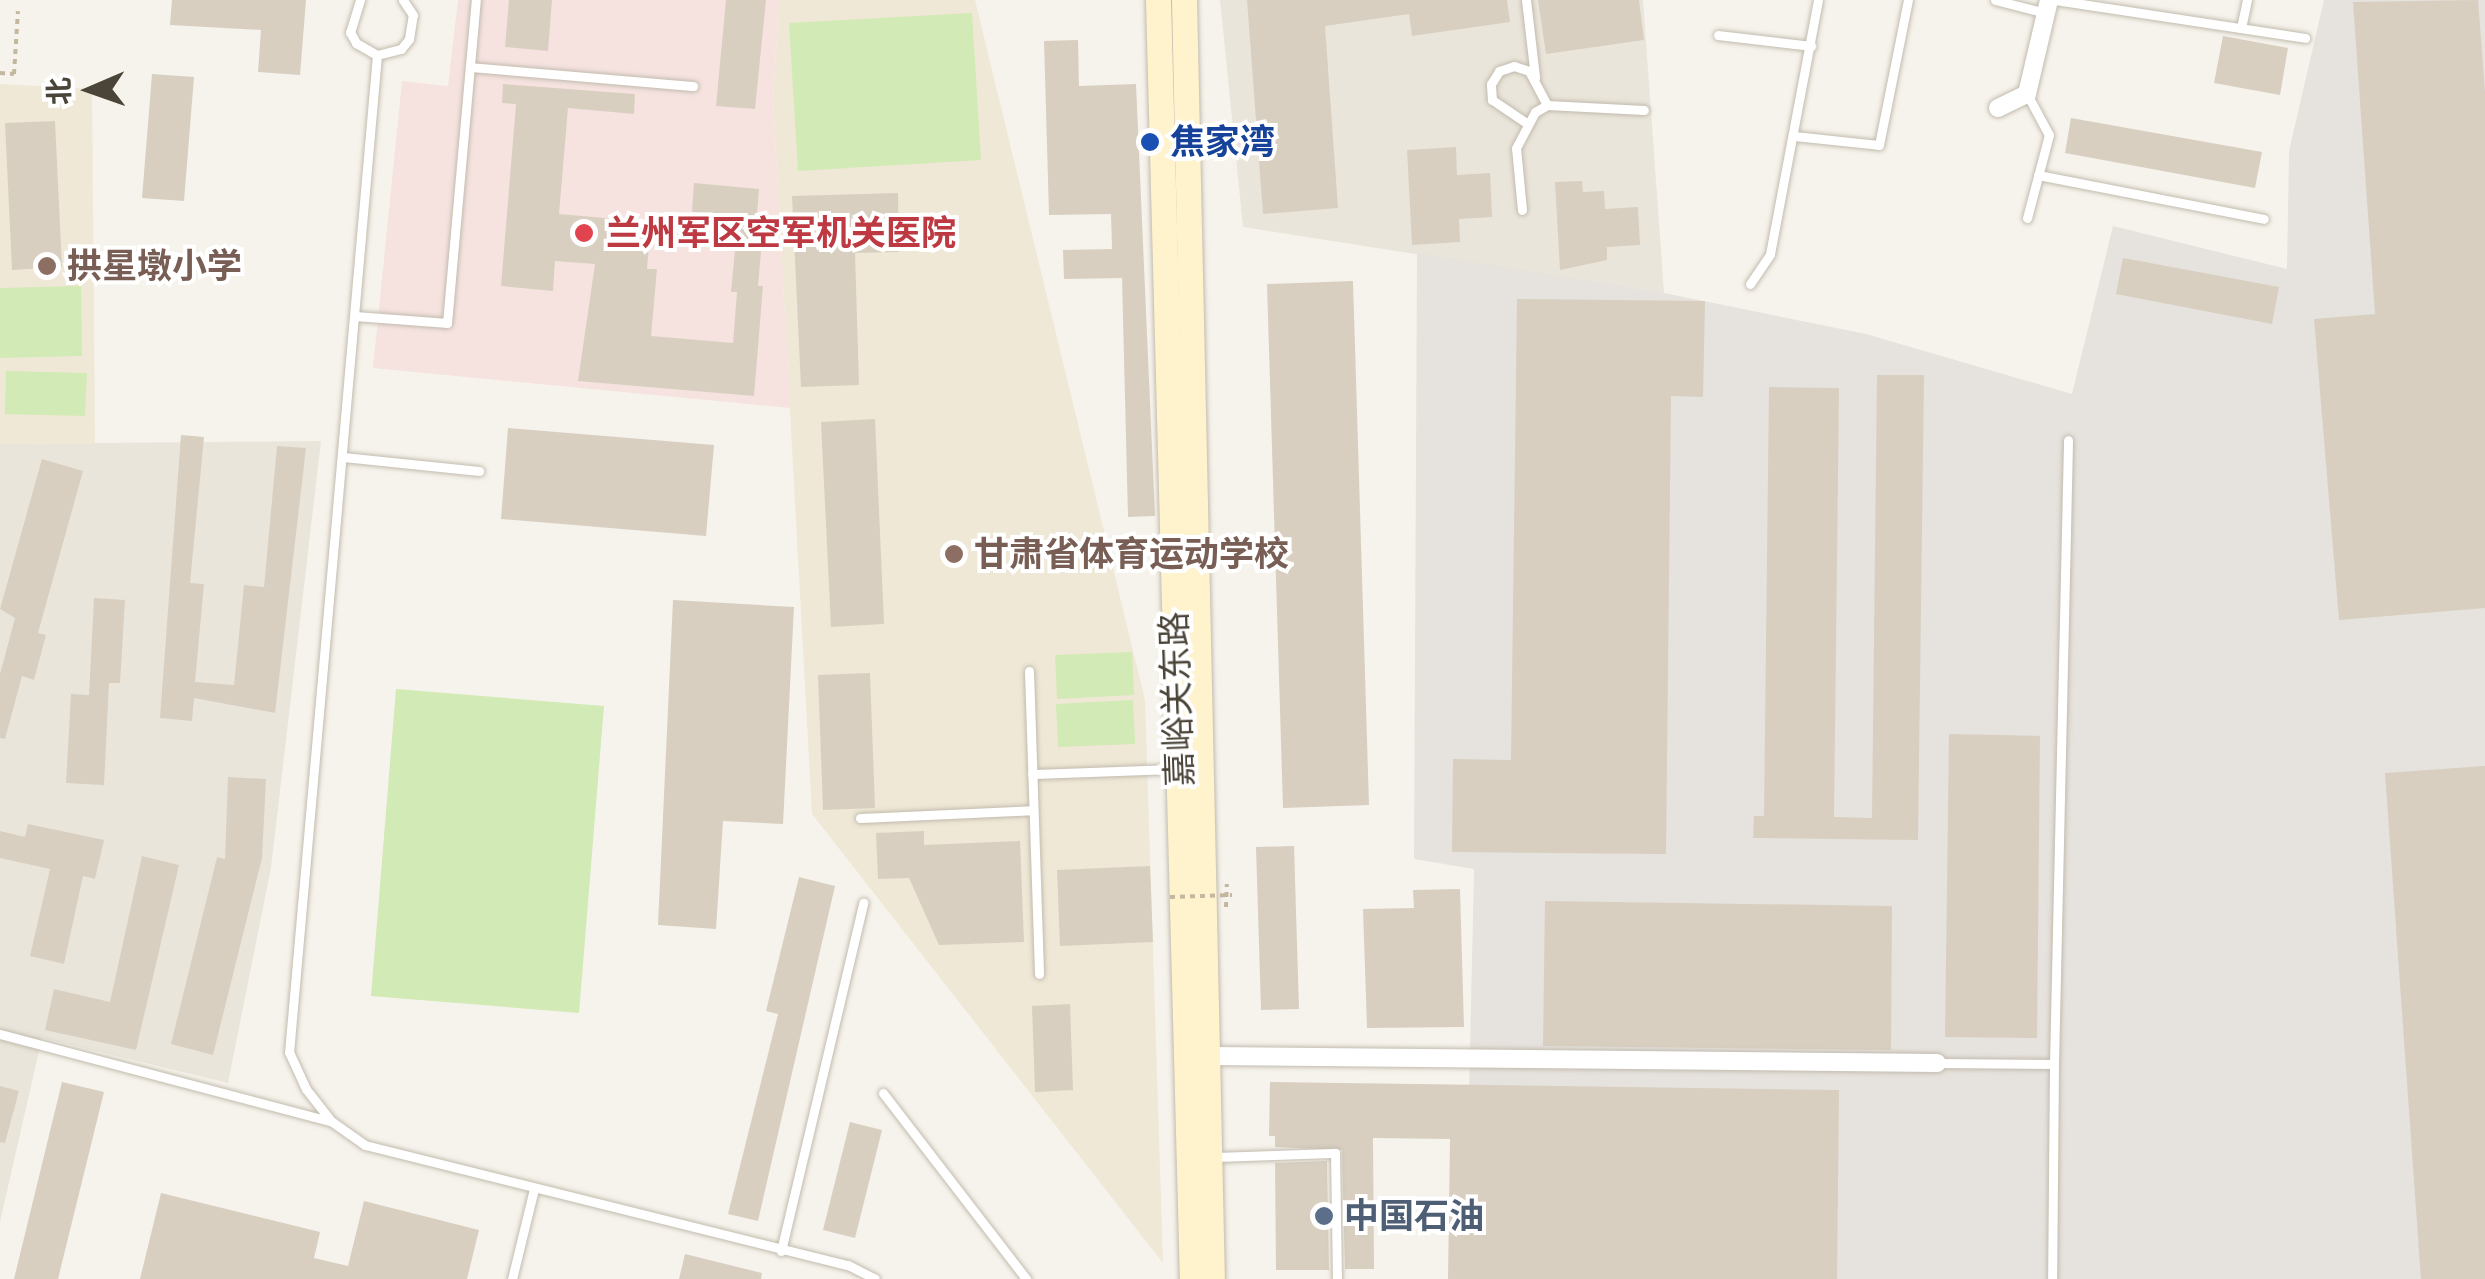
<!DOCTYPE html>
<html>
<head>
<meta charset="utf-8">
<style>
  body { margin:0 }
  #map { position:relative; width:2485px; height:1279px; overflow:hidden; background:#f6f3ec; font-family:Rubik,"Noto Sans SC",sans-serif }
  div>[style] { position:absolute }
  .residential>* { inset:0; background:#eae5da }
  .industrial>* { inset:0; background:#e6e2dd }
  .education>* { inset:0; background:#efe8d6 }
  .medical>* { inset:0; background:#f6e3e0 }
  .green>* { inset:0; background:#d2eab5 }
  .building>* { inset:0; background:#d8cfc1 }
  .path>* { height:4px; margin-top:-2px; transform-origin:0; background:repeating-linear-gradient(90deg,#c4b79f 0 5px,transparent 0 10px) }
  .roads { filter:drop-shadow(0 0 2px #c2bbae) drop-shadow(0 0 2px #c2bbae) }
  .service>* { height:9px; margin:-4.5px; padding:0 4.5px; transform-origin:4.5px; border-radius:4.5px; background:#fff }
  .minor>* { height:18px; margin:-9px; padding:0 9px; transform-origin:9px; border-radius:9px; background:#fff }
  .secondary>* { height:25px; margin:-12.5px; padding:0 12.5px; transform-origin:12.5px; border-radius:12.5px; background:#fff3cd }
  .path-bridge>* { height:4px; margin-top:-2px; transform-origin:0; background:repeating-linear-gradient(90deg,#c4b79f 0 5px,transparent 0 10px) }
  .dots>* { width:28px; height:28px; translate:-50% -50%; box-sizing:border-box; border:5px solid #fff; border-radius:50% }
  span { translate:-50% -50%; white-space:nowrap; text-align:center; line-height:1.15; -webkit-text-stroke:8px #fff; paint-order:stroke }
  .transit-label { font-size:35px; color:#164399; font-weight:700 }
  .left { translate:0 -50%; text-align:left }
  .health-label { font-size:35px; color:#be3a42; font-weight:700 }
  .education-label { font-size:35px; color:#785e54; font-weight:700 }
  .street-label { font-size:35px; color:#4b4439 }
  .service-label { font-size:35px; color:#4e5e75; font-weight:700 }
  .north { position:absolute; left:40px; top:40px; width:100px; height:100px; -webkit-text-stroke:8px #fff; paint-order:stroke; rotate:268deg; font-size:28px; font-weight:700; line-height:40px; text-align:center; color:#4b4439 }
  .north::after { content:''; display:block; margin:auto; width:35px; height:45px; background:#4b4439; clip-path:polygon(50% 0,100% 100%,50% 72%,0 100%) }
</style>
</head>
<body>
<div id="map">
  <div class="residential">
    <div style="clip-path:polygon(1220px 0,1643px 0,1664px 293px,1243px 227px)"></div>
    <div style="clip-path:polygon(321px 441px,271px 868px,228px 1083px,42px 1038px,0 1222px,0 444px)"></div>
  </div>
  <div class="industrial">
    <div style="clip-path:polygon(2324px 0,2485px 0,2485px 1279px,1465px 1279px,1474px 869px,1414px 859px,1417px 253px,1664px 293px,1866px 334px,2072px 394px,2113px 226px,2287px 269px,2289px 151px)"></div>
  </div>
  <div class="education">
    <div style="clip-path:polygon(779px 0,975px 0,1145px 700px,1163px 1263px,812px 814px,773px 99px)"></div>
    <div style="clip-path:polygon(0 84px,92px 89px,95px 443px,0 444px)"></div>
  </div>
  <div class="medical">
    <div style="clip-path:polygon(458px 0,779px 0,773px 99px,790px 408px,373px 368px,402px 81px,448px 86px)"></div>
  </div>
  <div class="green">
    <div style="clip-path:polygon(972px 13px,981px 160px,798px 171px,789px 23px)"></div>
    <div style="clip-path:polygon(81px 286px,82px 356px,0 358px,0 288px)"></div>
    <div style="clip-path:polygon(6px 371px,87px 373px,85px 416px,5px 414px)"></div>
    <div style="clip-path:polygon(1132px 652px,1134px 695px,1057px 699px,1055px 655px)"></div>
    <div style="clip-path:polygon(396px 689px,604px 706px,579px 1013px,371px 996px)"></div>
    <div style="clip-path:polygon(1133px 700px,1135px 744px,1058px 747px,1056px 704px)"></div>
  </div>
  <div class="building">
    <div style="clip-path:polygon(172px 0,306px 0,300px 75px,258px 72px,261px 30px,170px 25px)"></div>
    <div style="clip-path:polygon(509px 0,552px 0,548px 51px,505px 47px)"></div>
    <div style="clip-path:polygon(726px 0,766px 0,755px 109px,716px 106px)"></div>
    <div style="clip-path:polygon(1247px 0,1507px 0,1510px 22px,1412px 36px,1409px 14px,1325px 26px,1338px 208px,1263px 214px)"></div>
    <div style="clip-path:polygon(1538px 0,1639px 0,1644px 40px,1546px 54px)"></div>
    <div style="clip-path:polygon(2478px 0,2485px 92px,2485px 608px,2339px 620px,2314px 319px,2375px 314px,2353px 2px)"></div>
    <div style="clip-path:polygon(2223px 36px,2288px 48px,2280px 95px,2214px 83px)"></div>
    <div style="clip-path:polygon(1078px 40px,1079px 86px,1136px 84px,1155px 516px,1128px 517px,1122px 278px,1064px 279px,1063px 250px,1112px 249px,1111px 214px,1049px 215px,1044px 41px)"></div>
    <div style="clip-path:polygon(152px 74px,194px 77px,184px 201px,142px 198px)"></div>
    <div style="clip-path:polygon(503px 84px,635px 94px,634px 114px,568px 108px,559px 214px,651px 222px,647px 269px,657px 269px,651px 336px,733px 343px,737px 292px,731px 292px,735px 250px,726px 250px,729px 215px,692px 212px,694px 183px,759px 189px,755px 239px,762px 240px,758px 286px,763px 286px,754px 396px,578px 381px,595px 264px,555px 261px,553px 291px,501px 286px,516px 104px,502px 103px)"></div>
    <div style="clip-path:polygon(2071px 118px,2262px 152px,2255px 188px,2065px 153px)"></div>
    <div style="clip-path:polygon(55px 121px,62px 267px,12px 270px,5px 123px)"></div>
    <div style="clip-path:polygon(1456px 147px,1457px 175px,1490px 173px,1492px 217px,1459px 219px,1460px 242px,1412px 245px,1407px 150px)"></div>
    <div style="clip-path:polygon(1582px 181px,1583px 192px,1604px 191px,1605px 209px,1638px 207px,1640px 245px,1607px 247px,1607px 260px,1560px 270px,1555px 182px)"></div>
    <div style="clip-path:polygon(898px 193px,899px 252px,855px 253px,859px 385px,801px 387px,792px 196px)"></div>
    <div style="clip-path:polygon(2123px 258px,2279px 287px,2272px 324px,2116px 294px)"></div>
    <div style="clip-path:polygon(1353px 281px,1369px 805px,1283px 808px,1267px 284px)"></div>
    <div style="clip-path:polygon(1517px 299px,1705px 301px,1703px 397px,1671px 396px,1666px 854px,1452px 852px,1453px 759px,1511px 760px)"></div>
    <div style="clip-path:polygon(1877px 375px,1924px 375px,1918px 840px,1753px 838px,1754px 816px,1764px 816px,1769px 387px,1839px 388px,1834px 817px,1872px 818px)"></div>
    <div style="clip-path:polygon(875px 419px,884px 624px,831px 627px,821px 422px)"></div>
    <div style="clip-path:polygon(508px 428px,714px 445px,706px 536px,501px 519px)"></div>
    <div style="clip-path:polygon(181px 435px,204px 437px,190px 583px,204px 584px,195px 682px,234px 685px,244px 585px,264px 587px,277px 446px,306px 448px,275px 713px,194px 698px,192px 721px,160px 718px)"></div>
    <div style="clip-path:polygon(42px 459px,83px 471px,38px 633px,46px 635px,34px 680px,22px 676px,5px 739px,0 738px,0 674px,15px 618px,0 609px)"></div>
    <div style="clip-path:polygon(94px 598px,125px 600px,120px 683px,109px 683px,104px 785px,66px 783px,71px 694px,89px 695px)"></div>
    <div style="clip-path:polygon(673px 600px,794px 607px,783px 824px,723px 821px,716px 929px,658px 925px)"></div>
    <div style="clip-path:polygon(870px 673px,875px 808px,823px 810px,818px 675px)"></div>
    <div style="clip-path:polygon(1949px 734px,2040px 736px,2037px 1038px,1945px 1037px)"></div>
    <div style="clip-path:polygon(2485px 766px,2485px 1279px,2421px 1279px,2385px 773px)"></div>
    <div style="clip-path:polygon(228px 777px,266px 779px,262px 858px,213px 1055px,171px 1044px,217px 857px,225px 859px)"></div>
    <div style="clip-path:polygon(28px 824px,104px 840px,95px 879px,83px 876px,64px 964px,30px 956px,50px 869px,0 858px,0 831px,25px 837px)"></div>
    <div style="clip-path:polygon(924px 831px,924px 845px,1020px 841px,1024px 942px,939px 945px,909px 878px,878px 879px,876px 833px)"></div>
    <div style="clip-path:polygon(1294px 846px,1299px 1009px,1261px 1010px,1256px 847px)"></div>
    <div style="clip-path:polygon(142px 856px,179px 865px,136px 1050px,45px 1030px,54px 989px,110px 1002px)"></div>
    <div style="clip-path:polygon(1150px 866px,1153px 942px,1060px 946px,1057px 870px)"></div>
    <div style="clip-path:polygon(799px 877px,835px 886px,758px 1221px,728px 1214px,778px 1014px,766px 1011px)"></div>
    <div style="clip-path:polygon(1460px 889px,1464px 1027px,1367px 1028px,1363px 909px,1414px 908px,1413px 890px)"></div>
    <div style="clip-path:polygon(1545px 901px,1892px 906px,1891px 1050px,1543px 1046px)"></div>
    <div style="clip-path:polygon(1070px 1004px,1073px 1090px,1035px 1092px,1032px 1006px)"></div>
    <div style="clip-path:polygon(62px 1082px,104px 1092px,58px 1279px,14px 1279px)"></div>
    <div style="clip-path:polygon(1270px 1082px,1839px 1090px,1837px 1279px,1448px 1279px,1450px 1139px,1373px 1138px,1374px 1269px,1345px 1269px,1342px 1150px,1275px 1147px,1275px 1136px,1269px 1136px)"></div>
    <div style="clip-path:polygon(0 1086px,19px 1091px,5px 1143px,0 1142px)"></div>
    <div style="clip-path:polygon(850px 1122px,882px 1130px,855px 1238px,823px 1230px)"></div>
    <div style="clip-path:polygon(1327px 1161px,1329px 1270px,1276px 1270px,1275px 1163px)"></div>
    <div style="clip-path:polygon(161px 1193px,320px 1232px,314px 1258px,348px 1266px,364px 1201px,479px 1230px,467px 1279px,140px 1279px)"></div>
    <div style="clip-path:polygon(685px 1254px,762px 1273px,761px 1279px,679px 1279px)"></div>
  </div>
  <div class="path">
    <div style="left:0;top:73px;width:14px;rotate:4deg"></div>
    <div style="left:14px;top:74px;width:63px;rotate:-86.4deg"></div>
    <div style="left:1226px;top:907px;width:23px;rotate:-88deg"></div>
  </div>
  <div class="roads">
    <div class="service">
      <div style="left:360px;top:0;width:34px;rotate:107deg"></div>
      <div style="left:350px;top:32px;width:13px;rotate:61deg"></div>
      <div style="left:356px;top:43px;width:24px;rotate:30deg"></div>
      <div style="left:377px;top:55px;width:25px;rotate:-14deg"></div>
      <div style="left:401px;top:49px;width:13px;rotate:-51deg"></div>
      <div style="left:409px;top:39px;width:24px;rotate:-81deg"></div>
      <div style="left:413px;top:15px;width:18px;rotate:-124deg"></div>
      <div style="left:1526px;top:0;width:78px;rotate:83.3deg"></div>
      <div style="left:1995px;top:0;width:53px;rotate:14.3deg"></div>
      <div style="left:2055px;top:0;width:253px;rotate:8.6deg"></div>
      <div style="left:2241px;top:28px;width:29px;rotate:-78deg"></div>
      <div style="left:1718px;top:35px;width:94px;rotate:6.7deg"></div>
      <div style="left:377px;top:55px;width:1001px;rotate:95.04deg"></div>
      <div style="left:289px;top:1052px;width:41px;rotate:65.3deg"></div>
      <div style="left:306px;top:1089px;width:41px;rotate:52deg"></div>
      <div style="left:331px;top:1121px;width:42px;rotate:35.2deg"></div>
      <div style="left:365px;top:1145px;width:498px;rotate:14deg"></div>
      <div style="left:848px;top:1265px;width:30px;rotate:27deg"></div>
      <div style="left:470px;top:67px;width:224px;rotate:4.9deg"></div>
      <div style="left:1525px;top:122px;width:40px;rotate:-146deg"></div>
      <div style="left:1492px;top:100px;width:16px;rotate:-94deg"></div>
      <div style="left:1491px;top:84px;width:15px;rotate:-58deg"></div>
      <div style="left:1499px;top:71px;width:16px;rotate:-18deg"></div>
      <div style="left:1514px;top:66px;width:16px;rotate:18deg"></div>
      <div style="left:1529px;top:71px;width:38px;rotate:62deg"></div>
      <div style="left:1794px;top:136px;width:85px;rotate:6deg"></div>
      <div style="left:1879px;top:145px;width:148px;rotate:-78.7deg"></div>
      <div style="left:2038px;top:175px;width:230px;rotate:11deg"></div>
      <div style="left:1522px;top:210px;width:62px;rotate:-95.5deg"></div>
      <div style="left:1516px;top:148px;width:41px;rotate:-62.2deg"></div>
      <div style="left:1535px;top:112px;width:14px;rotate:-30deg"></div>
      <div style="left:1547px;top:105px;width:97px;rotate:3deg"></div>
      <div style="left:2027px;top:218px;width:86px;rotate:-75.2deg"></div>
      <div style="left:2049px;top:135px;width:47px;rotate:-118.2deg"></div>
      <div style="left:1750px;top:284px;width:36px;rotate:-56deg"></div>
      <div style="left:1770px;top:254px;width:258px;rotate:-79.3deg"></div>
      <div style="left:356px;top:316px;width:91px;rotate:4.4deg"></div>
      <div style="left:447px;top:323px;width:324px;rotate:-84.9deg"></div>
      <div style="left:343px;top:457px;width:137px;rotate:5.9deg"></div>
      <div style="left:1029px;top:671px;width:303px;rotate:88.1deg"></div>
      <div style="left:1032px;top:774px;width:144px;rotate:-2deg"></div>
      <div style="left:860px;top:818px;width:173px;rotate:-2.6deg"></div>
      <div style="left:0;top:1034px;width:340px;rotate:14.8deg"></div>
      <div style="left:1937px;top:1063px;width:117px;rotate:0.5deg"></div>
      <div style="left:2054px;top:1064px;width:215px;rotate:90.5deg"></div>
      <div style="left:2054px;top:1064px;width:624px;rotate:-88.71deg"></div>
      <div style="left:883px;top:1093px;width:235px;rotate:52.4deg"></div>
      <div style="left:1213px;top:1157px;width:122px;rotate:-1.9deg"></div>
      <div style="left:1335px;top:1153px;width:126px;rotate:89.1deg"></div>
      <div style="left:781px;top:1251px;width:358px;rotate:-76.7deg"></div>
      <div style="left:512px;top:1279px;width:93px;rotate:-76.3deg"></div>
    </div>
    <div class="minor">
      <div style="left:1998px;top:108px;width:32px;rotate:-26deg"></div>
      <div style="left:2027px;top:94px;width:97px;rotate:-76.8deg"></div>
      <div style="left:1211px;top:1056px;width:726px;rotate:0.55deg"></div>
    </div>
    <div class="secondary">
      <div style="left:1158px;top:0;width:1279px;rotate:88.48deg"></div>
      <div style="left:1184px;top:0;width:1279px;rotate:88.75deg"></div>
    </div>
  </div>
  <div class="path-bridge">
    <div style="left:1170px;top:897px;width:62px;rotate:-1.8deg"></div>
  </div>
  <div class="dots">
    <div style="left:1150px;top:142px;background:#1a4fb4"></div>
    <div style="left:584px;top:233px;background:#e0444e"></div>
    <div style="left:47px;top:266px;background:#8d6e63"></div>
    <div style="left:954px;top:554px;background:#8d6e63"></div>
    <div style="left:1324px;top:1216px;background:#5c6f8a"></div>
  </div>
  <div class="transit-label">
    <span class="left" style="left:1170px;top:142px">焦家湾</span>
  </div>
  <div class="health-label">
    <span class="left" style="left:606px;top:233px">兰州军区空军机关医院</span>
  </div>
  <div class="education-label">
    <span class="left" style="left:67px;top:266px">拱星墩小学</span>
    <span class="left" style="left:974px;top:554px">甘肃省体育运动学校</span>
  </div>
  <div class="street-label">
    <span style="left:1177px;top:699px;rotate:-92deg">嘉峪关东路</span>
  </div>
  <div class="service-label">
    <span class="left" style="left:1344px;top:1216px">中国石油</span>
  </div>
  <div class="north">北</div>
</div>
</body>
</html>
